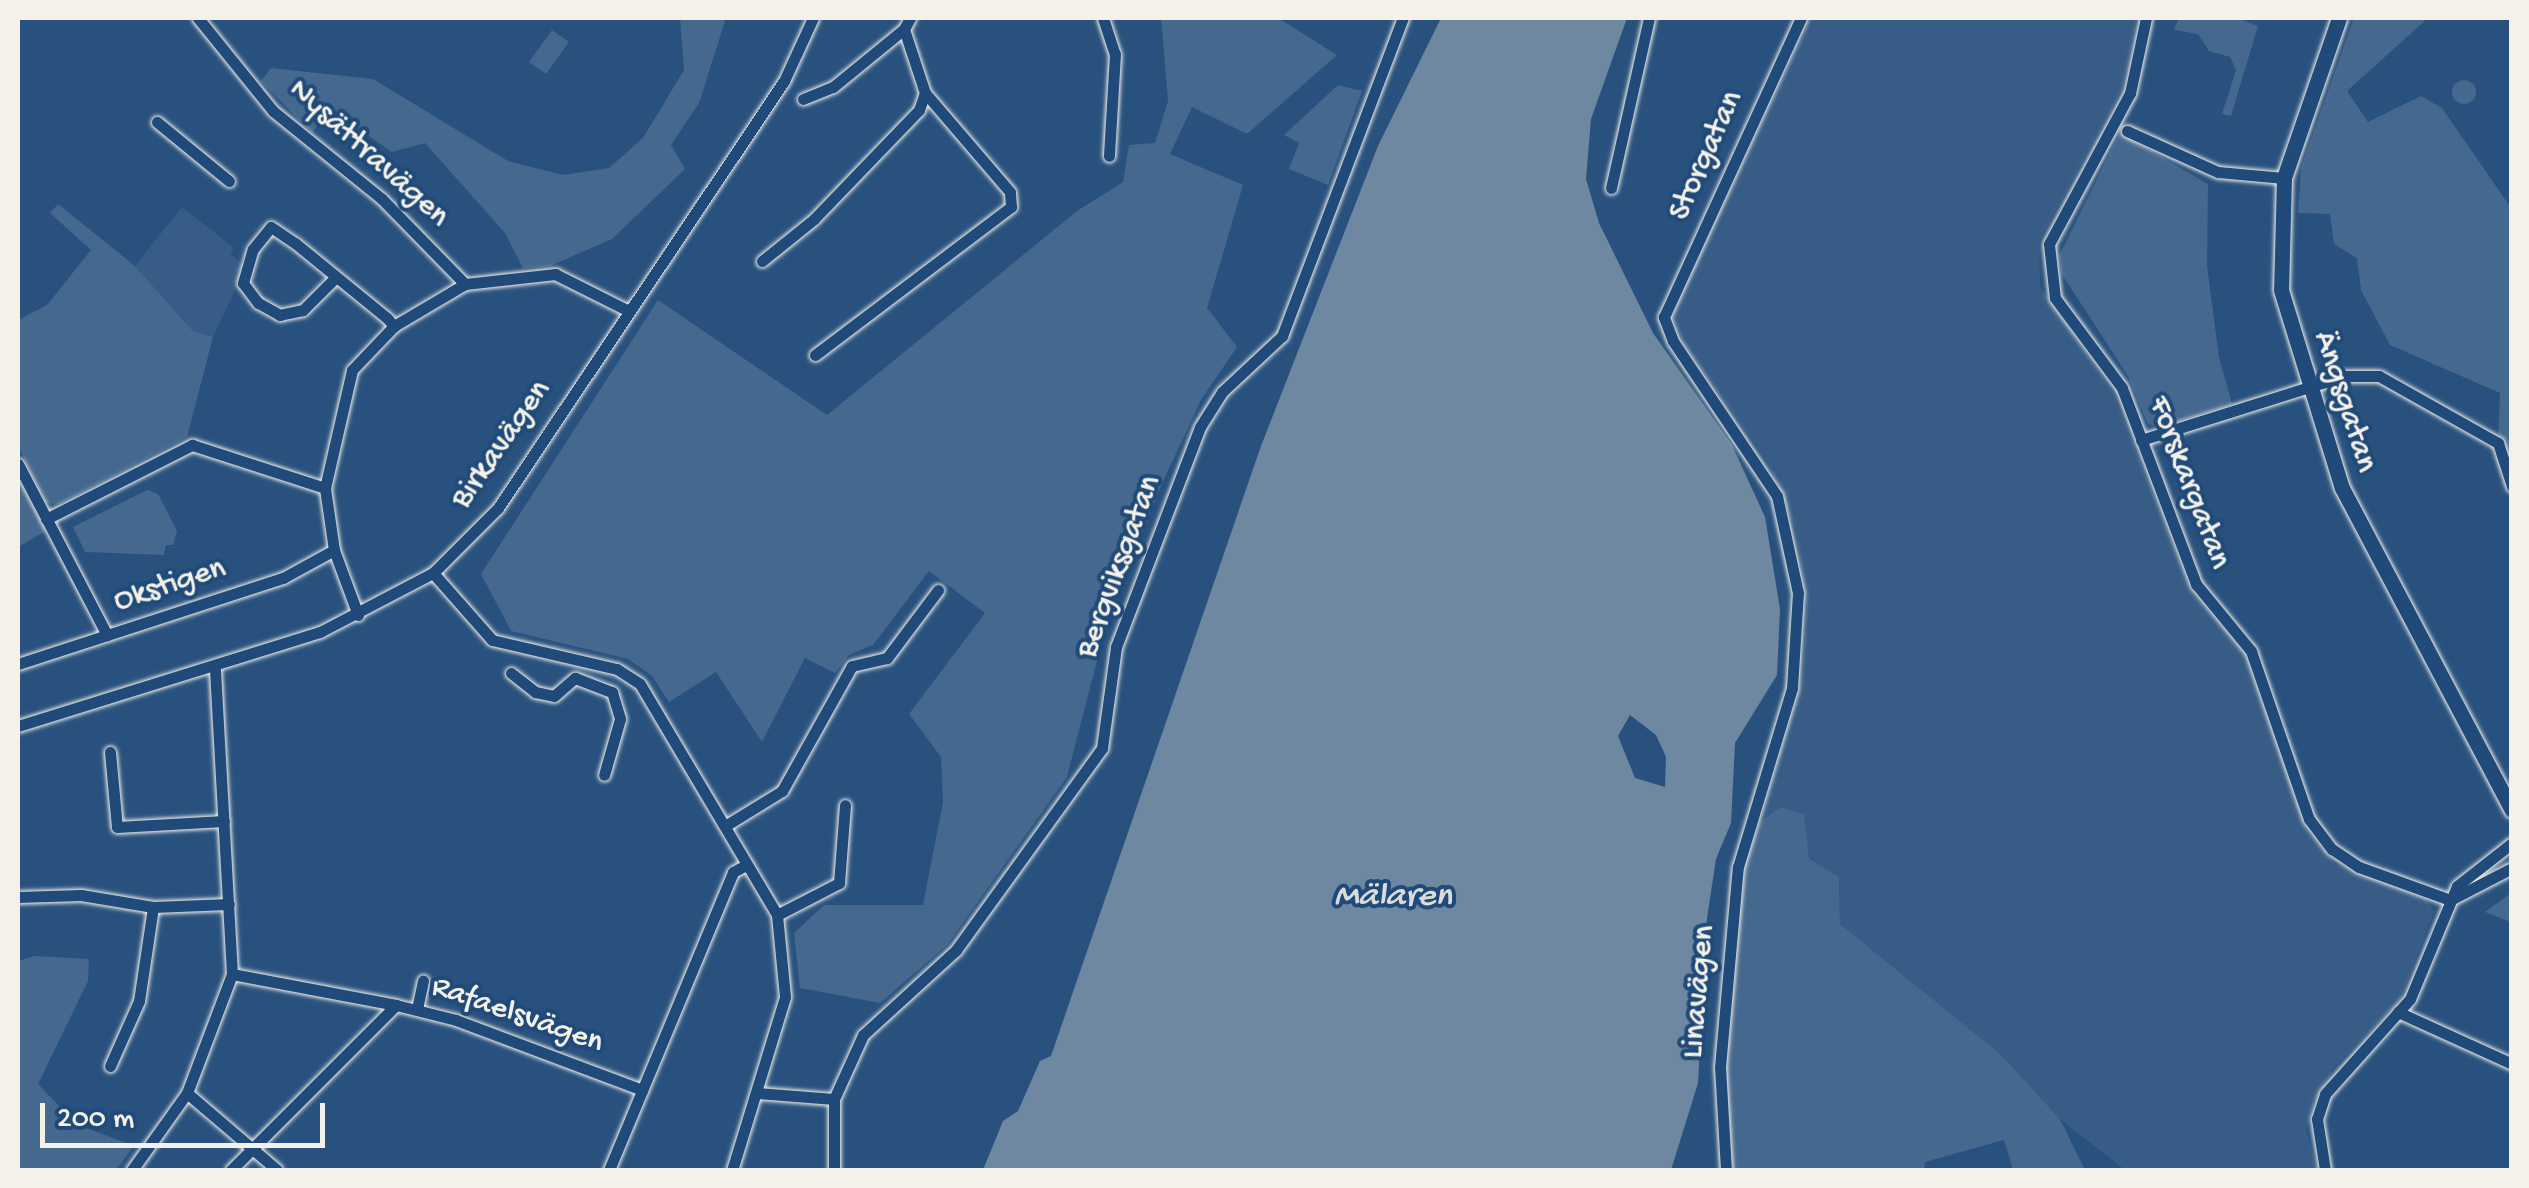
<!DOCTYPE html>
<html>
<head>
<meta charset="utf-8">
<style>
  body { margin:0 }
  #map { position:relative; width:2529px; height:1188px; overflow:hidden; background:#28517e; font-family:"Gochi Hand",sans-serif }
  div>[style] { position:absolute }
  .built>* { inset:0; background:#375d86 }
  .green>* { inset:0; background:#45688e }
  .round { border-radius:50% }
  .water>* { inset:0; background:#6e88a2 }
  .roads { filter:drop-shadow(0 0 2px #f4f1e8) drop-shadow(0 0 2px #f4f1e8) }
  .minor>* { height:11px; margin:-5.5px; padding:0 5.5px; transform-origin:5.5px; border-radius:5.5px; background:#1f4a7a }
  .major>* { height:15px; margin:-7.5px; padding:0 7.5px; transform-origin:7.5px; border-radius:7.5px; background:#1f4a7a }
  span { translate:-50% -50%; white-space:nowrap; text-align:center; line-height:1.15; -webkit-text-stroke:8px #1f4a7a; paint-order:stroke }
  .street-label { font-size:32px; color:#f4f1e8 }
  .water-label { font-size:35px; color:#d9dcda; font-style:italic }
  .frame { position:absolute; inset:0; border:20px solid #f4f1e8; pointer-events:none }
  .scale { position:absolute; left:40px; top:1103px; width:285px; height:45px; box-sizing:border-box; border:5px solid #f4f1e8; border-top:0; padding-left:12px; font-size:30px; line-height:35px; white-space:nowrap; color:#f4f1e8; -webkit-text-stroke:8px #1f4a7a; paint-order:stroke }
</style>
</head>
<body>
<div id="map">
  <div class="built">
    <div style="clip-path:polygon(1811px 18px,2137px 18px,2122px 89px,2039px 241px,2040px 286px,2113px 393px,2191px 591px,2244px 652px,2307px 831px,2335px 864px,2427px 900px,2434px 911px,2400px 1000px,2334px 1067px,2314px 1102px,2306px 1131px,2318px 1170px,2125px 1170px,2060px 1119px,1998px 1053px,1840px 924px,1839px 878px,1760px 822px,1802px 679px,1807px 604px,1796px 531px,1768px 462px,1684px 344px,1672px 314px)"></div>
    <div style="clip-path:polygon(182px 207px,234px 248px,230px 254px,246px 267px,213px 337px,192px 330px,135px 266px)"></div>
  </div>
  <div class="green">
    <div style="clip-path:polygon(680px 18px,726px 18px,699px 103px,671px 145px,685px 169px,612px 239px,550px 266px,523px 268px,505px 233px,425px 143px,392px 152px,330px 109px,312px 133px,261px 81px,271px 68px,373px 79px,508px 161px,563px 175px,609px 168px,643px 138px,684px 70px)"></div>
    <div style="clip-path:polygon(1161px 18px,1278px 18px,1337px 55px,1247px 134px,1192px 107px,1170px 154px,1243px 185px,1207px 308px,1237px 347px,1201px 400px,1160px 488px,1106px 626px,1067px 777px,947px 945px,880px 1003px,800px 988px,794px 933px,824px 905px,923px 905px,943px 802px,941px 757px,909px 714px,985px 613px,929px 571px,873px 645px,849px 655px,835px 673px,805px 658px,762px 742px,716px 672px,669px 702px,652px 676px,628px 659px,511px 631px,481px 574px,658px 300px,827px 415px,1077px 211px,1123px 182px,1129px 145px,1155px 143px,1168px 101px)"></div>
    <div style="clip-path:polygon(2179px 18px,2237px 18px,2258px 26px,2231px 116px,2222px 114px,2236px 70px,2230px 57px,2209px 51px,2198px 34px,2174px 30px)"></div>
    <div style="clip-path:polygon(2354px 18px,2428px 18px,2347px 91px,2368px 122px,2421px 96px,2442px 108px,2511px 208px,2511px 486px,2498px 443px,2500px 393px,2390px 345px,2361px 290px,2357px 258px,2334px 244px,2330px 214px,2298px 213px,2301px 168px)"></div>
    <div style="clip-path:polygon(552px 30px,569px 42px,546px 74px,529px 62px)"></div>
    <div class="round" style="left:2452px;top:80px;width:24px;height:24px"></div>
    <div style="clip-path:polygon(1338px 85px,1362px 91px,1328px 185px,1289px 169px,1299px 143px,1284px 135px)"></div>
    <div style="clip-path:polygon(2120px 133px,2208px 184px,2207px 266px,2219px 357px,2232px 404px,2158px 427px,2148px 424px,2128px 376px,2061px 273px,2060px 254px)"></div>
    <div style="clip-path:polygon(58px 204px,135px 266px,192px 330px,213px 337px,187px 437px,59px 504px,46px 503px,18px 446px,18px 320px,47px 305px,91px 250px,50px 213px)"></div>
    <div style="clip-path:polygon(18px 478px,46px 531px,18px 547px)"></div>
    <div style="clip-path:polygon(147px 490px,158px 494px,177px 531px,173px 545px,166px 545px,164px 555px,85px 552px,73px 527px)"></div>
    <div style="clip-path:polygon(1781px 807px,1804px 814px,1809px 858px,1839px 877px,1840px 924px,2000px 1054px,2060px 1119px,2085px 1170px,2013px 1170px,2004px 1140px,1925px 1162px,1924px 1170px,1733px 1170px,1725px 1085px,1743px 870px,1760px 822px)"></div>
    <div style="clip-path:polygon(2511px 893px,2511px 922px,2485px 912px)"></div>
    <div style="clip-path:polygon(35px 956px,89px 959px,88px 981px,38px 1084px,76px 1124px,134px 1146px,116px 1170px,18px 1170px,18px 961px)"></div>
  </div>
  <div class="water">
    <div style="clip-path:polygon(evenodd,1441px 18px,1627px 18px,1591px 119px,1586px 179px,1599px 223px,1653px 333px,1732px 445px,1765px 517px,1780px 609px,1777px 675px,1735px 743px,1731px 823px,1716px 859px,1707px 918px,1698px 1083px,1671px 1170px,983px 1170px,1003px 1121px,1018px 1111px,1040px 1061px,1051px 1056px,1261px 446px,1378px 146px,1441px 18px,1630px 715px,1656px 735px,1666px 757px,1665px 787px,1635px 778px,1618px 736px,1630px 715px)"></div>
  </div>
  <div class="roads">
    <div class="minor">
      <div style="left:198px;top:18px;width:119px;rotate:51.1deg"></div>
      <div style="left:273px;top:111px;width:140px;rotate:38.9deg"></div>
      <div style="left:382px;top:199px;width:119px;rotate:45.7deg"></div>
      <div style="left:1103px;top:18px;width:38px;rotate:72deg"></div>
      <div style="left:1115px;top:54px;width:102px;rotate:93.4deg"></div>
      <div style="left:2146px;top:18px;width:77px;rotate:102deg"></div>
      <div style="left:2130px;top:93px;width:171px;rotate:118.2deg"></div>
      <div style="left:2049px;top:244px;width:54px;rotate:83.7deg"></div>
      <div style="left:2055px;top:298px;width:112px;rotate:53.3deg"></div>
      <div style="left:2122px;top:388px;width:210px;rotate:69.3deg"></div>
      <div style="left:2196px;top:584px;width:87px;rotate:50.6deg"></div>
      <div style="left:2251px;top:651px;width:178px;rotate:71deg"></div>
      <div style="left:2309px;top:819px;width:38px;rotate:53deg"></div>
      <div style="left:2332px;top:849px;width:32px;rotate:34deg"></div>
      <div style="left:2359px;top:867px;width:97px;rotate:19.9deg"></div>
      <div style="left:2450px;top:900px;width:70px;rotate:-27.3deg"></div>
      <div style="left:803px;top:99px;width:32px;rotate:-22deg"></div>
      <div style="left:833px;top:87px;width:92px;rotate:-39.2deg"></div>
      <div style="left:157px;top:122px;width:93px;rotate:39.3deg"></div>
      <div style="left:2127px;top:131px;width:100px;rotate:24.3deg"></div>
      <div style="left:2218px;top:172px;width:66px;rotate:5.2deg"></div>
      <div style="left:1611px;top:188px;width:174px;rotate:-77.4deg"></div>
      <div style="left:762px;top:261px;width:67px;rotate:-38.9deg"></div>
      <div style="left:814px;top:219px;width:151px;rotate:-46.1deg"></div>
      <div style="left:919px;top:110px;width:18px;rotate:-71deg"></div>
      <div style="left:336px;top:277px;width:47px;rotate:135deg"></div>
      <div style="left:303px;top:310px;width:24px;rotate:168deg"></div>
      <div style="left:280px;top:315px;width:25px;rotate:-151deg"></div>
      <div style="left:258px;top:303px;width:25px;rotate:-127deg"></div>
      <div style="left:243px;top:283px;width:35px;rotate:-74deg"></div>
      <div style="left:253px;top:249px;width:28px;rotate:-51deg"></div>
      <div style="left:271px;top:227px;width:29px;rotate:34deg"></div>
      <div style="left:295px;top:243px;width:119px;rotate:39.2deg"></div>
      <div style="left:387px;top:318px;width:11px;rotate:49deg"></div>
      <div style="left:815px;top:355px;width:246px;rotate:-37.1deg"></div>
      <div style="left:1011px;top:207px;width:15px;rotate:-94deg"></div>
      <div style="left:1010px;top:192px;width:130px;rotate:-130.6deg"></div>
      <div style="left:925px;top:93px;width:67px;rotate:-108.2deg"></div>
      <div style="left:904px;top:29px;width:13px;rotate:-61deg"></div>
      <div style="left:2141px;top:440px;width:213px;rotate:-17.5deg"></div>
      <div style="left:2344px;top:376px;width:35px"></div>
      <div style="left:2379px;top:376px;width:137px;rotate:29.4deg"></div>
      <div style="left:2498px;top:443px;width:45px;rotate:72deg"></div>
      <div style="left:18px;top:464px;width:193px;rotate:62.5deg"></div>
      <div style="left:46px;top:519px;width:164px;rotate:-26.9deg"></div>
      <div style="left:192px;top:445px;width:140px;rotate:17.9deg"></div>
      <div style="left:433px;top:573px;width:89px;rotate:48.6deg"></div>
      <div style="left:492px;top:640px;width:128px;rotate:13.1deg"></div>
      <div style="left:617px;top:669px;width:27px;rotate:33deg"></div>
      <div style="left:640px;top:684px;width:269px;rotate:59.3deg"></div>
      <div style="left:777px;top:915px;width:82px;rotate:84.4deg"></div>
      <div style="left:785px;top:997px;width:181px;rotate:107deg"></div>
      <div style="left:358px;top:615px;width:69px;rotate:-110.3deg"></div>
      <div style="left:334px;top:550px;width:63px;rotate:-98.3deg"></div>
      <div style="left:325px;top:488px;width:121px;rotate:-77.1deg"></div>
      <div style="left:352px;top:370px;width:61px;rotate:-46.3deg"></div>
      <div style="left:394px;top:326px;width:82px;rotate:-30.6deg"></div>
      <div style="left:465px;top:284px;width:91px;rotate:-6.3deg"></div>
      <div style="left:555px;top:274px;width:80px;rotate:26.6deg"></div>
      <div style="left:18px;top:664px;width:279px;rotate:-18deg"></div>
      <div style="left:283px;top:578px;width:58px;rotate:-28.8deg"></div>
      <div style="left:511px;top:673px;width:31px;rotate:38deg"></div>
      <div style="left:535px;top:692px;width:19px;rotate:12deg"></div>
      <div style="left:554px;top:696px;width:28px;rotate:-41deg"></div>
      <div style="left:575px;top:678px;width:40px;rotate:21deg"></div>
      <div style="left:612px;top:692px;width:28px;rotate:73deg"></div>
      <div style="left:620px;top:719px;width:58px;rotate:105.9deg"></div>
      <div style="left:18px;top:726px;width:316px;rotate:-17.3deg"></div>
      <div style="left:320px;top:632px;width:127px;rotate:-27.6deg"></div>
      <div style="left:433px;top:573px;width:92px;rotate:-45deg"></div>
      <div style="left:498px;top:508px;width:514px;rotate:-56.19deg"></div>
      <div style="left:784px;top:81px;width:69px;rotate:-65.3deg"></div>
      <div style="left:110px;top:752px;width:75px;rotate:84.7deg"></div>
      <div style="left:117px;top:827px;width:107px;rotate:-3.2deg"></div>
      <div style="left:725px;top:826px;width:67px;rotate:-31.6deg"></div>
      <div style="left:782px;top:791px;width:143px;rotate:-60.8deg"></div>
      <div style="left:852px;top:666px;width:36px;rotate:-13deg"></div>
      <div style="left:887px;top:658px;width:85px;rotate:-53.1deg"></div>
      <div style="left:18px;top:897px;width:63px;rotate:-1.8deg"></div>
      <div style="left:81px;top:895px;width:73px;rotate:9.5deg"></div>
      <div style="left:153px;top:907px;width:76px;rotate:-2.3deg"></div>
      <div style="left:777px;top:915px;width:70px;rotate:-27.3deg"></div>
      <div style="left:839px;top:883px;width:78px;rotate:-85.6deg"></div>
      <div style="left:232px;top:974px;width:167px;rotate:10.7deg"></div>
      <div style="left:417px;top:1009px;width:29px;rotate:-78deg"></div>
      <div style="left:2398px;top:1012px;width:125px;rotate:24.5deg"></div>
      <div style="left:110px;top:1066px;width:71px;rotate:-66deg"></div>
      <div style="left:139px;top:1001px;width:95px;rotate:-81.5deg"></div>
      <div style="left:187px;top:1093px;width:118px;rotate:40.5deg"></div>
      <div style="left:757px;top:1093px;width:77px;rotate:4.5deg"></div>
      <div style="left:132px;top:1170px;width:95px;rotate:-54.5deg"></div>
      <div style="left:187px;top:1093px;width:127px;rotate:-69.3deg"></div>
      <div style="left:232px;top:974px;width:308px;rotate:-93.2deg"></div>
      <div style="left:231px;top:1170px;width:233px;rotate:-45deg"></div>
      <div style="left:396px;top:1005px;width:62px;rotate:14deg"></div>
      <div style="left:456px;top:1020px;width:199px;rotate:20.6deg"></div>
      <div style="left:609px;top:1170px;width:323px;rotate:-67.4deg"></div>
      <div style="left:733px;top:872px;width:15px;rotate:-28deg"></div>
      <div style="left:834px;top:1170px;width:71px;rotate:-90deg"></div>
      <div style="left:834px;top:1099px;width:70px;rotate:-65.6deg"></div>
      <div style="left:863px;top:1035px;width:126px;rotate:-42.4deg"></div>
      <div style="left:956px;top:950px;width:249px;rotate:-54.1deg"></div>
      <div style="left:1102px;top:748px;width:102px;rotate:-82.1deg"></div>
      <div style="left:1116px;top:647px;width:235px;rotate:-69.1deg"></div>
      <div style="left:1200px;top:427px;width:41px;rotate:-57.8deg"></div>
      <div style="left:1222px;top:392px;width:82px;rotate:-43deg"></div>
      <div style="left:1282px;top:336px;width:340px;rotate:-69.2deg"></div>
      <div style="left:1726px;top:1170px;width:103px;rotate:-93.3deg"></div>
      <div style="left:1720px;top:1067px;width:201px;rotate:-84.9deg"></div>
      <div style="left:1738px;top:867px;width:187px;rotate:-73.2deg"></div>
      <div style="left:1792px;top:688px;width:95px;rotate:-86.4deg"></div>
      <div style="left:1798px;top:593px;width:99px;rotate:-102.2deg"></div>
      <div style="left:1777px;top:496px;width:187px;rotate:-123.9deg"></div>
      <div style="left:1673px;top:341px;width:26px;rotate:-111deg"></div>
      <div style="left:1664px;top:317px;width:329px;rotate:-65.4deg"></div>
      <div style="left:2325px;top:1170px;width:52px;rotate:-98.9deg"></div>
      <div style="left:2317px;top:1119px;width:26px;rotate:-72deg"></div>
      <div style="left:2325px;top:1094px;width:127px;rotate:-48.2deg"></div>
      <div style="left:2410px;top:999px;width:122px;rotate:-67.4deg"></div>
      <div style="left:2457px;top:886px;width:70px;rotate:-38deg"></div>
    </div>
    <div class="major">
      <div style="left:2339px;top:18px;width:169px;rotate:109deg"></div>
      <div style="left:2284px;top:178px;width:112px;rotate:91.5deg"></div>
      <div style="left:2281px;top:290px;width:207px;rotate:72.9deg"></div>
      <div style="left:2342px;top:488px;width:364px;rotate:62.2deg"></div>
    </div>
  </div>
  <div class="street-label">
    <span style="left:368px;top:154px;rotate:42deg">Nysättravägen</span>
    <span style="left:1707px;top:156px;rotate:-66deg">Storgatan</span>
    <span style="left:2344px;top:402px;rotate:72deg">Ängsgatan</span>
    <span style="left:502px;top:445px;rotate:-55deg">Birkavägen</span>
    <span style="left:2188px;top:483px;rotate:69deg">Forskargatan</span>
    <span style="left:1120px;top:567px;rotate:-70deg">Bergviksgatan</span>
    <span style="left:170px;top:586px;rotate:-18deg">Okstigen</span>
    <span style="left:1700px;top:992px;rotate:-85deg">Linavägen</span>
    <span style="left:517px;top:1016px;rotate:19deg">Rafaelsvägen</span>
  </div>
  <div class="water-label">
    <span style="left:1393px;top:898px">Mälaren</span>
  </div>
  <div class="frame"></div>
  <div class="scale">200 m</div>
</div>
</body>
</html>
